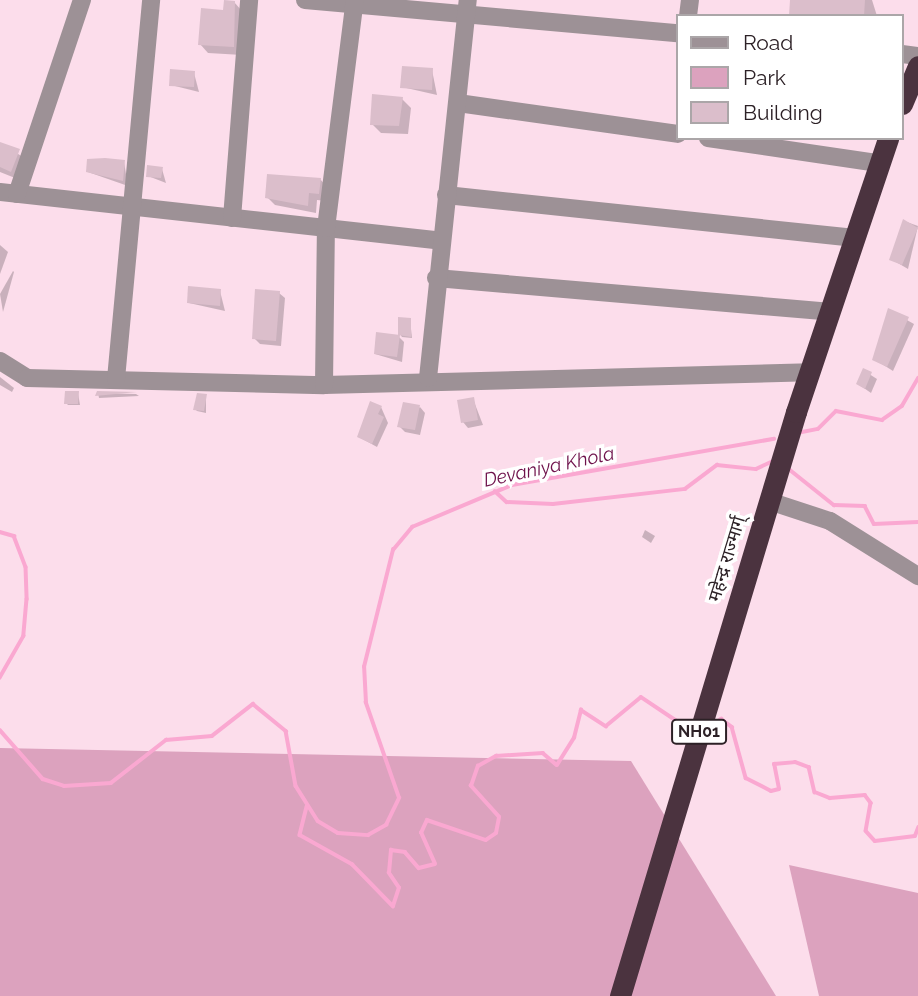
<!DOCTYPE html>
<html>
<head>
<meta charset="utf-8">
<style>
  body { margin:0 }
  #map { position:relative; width:918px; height:996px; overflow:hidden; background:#fcddeb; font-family:Raleway,"Noto Sans Devanagari",sans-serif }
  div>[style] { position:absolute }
  .green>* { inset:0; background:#dca2be }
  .shadow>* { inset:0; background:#0003 }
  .stream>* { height:3.5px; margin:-1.75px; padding:0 1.75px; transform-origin:1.75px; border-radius:1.75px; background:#faa8d1 }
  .building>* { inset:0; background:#dbbecb }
  .minor>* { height:18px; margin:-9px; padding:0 9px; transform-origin:9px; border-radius:9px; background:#9d9196 }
  .highway>* { height:21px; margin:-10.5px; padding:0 10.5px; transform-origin:10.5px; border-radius:10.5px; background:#4b333f }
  span { translate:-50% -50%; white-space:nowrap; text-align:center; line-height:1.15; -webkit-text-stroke:7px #fff; paint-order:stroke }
  .shield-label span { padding:2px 5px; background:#fff; border:2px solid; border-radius:5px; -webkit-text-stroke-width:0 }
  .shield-label { font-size:16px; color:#2c2126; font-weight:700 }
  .street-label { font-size:18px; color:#2c2126 }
  .water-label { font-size:19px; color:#6e114b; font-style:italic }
  .legend { position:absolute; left:676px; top:14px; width:228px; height:126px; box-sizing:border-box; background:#fff; border:2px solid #aba6a8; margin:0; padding:9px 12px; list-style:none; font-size:21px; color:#2c2126 }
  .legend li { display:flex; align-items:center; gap:14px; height:35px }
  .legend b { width:35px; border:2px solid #aba6a8 }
</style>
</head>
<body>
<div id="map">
  <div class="green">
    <div style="clip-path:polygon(0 748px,631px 761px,776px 996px,0 996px)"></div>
    <div style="clip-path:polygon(789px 865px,918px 893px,918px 996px,819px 996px)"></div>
  </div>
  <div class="shadow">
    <div style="clip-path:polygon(792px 0,872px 0,877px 16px,791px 16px)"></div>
    <div style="clip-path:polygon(234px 2px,242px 11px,242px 55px,208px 53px,200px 44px)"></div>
    <div style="clip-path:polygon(432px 70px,437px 95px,402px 87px)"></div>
    <div style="clip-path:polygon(194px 73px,199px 92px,171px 85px)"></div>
    <div style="clip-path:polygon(402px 99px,411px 108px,408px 134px,381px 133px,372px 124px)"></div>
    <div style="clip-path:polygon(0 143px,28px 160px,20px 180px,0 172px)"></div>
    <div style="clip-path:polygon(124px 162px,128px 186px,88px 172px)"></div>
    <div style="clip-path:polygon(162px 169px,166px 183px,148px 176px)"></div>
    <div style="clip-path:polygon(320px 179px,328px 188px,327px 201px,317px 200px,316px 213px,275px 205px,267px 197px)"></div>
    <div style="clip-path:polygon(904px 221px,918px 226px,908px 269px,891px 259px)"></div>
    <div style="clip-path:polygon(0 245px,8px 252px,0 274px)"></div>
    <div style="clip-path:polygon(13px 271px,14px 272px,3px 312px,0 294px)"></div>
    <div style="clip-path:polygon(220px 291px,225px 311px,189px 303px)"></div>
    <div style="clip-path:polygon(279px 293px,285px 298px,281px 346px,260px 344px,254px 338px)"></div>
    <div style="clip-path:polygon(889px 310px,914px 324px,893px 371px,874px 359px)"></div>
    <div style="clip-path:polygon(410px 320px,412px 338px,402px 337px,400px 334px)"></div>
    <div style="clip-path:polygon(399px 337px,404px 342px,402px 362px,375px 354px)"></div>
    <div style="clip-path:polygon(863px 370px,877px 379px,871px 393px,858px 384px)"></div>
    <div style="clip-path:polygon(0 377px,14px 388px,12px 392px,0 385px)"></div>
    <div style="clip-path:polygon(78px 393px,80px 405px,68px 405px,66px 403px)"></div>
    <div style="clip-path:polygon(98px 393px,136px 394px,139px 396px,99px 398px)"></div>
    <div style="clip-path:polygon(206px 395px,206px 413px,197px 411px,195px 409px)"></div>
    <div style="clip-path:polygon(473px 399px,483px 425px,468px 428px,463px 422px)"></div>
    <div style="clip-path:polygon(381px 407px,388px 423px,377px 447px,359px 437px)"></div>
    <div style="clip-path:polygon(420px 407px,425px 413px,420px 435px,405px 432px,399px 426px)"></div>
    <div style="clip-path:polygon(645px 530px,655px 536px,651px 543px,642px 537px)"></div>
  </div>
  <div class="stream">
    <div style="left:797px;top:433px;width:21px;rotate:-11deg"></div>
    <div style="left:818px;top:429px;width:25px;rotate:-45deg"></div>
    <div style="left:836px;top:411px;width:47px;rotate:11.1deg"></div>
    <div style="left:882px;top:420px;width:24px;rotate:-35deg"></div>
    <div style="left:902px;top:406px;width:32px;rotate:-60deg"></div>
    <div style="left:789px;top:469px;width:58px;rotate:38.7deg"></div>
    <div style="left:834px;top:505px;width:31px;rotate:2deg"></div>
    <div style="left:865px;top:506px;width:20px;rotate:63deg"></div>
    <div style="left:874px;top:524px;width:44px;rotate:-2.6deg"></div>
    <div style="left:495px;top:491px;width:16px;rotate:43deg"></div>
    <div style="left:507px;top:502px;width:46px;rotate:2.5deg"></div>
    <div style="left:553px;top:504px;width:133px;rotate:-6.5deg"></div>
    <div style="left:685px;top:489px;width:40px;rotate:-37deg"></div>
    <div style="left:717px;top:465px;width:39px;rotate:6deg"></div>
    <div style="left:756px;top:469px;width:19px;rotate:-25deg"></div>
    <div style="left:0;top:532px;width:15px;rotate:16deg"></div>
    <div style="left:14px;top:536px;width:33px;rotate:69deg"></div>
    <div style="left:26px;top:567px;width:32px;rotate:88deg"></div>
    <div style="left:27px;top:599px;width:37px;rotate:95deg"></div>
    <div style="left:24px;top:636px;width:48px;rotate:119.7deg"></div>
    <div style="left:710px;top:727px;width:14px;rotate:-36deg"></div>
    <div style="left:721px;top:719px;width:14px;rotate:36deg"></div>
    <div style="left:732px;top:727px;width:53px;rotate:74.6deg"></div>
    <div style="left:746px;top:778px;width:28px;rotate:27deg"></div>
    <div style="left:771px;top:791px;width:8px;rotate:-14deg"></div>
    <div style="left:779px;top:789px;width:25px;rotate:-101deg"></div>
    <div style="left:774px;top:764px;width:21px;rotate:-5deg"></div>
    <div style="left:795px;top:762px;width:15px;rotate:20deg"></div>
    <div style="left:809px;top:767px;width:26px;rotate:77deg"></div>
    <div style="left:815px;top:792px;width:16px;rotate:22deg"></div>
    <div style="left:830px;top:798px;width:35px;rotate:-5deg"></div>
    <div style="left:865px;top:795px;width:10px;rotate:53deg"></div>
    <div style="left:871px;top:803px;width:28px;rotate:100deg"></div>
    <div style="left:866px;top:831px;width:13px;rotate:48deg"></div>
    <div style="left:875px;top:841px;width:40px;rotate:-7.1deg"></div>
    <div style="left:915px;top:836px;width:9px;rotate:-69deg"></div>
    <div style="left:0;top:730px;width:65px;rotate:48.7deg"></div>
    <div style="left:43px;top:779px;width:22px;rotate:18deg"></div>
    <div style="left:64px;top:786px;width:47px;rotate:-3.7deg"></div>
    <div style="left:111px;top:783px;width:70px;rotate:-38deg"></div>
    <div style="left:166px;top:740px;width:46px;rotate:-5deg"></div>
    <div style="left:212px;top:736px;width:52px;rotate:-38deg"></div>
    <div style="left:253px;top:704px;width:43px;rotate:39.3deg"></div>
    <div style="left:286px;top:731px;width:56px;rotate:79.7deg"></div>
    <div style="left:296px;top:786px;width:41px;rotate:57.8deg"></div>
    <div style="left:318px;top:821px;width:23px;rotate:31deg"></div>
    <div style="left:338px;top:833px;width:30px;rotate:4deg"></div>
    <div style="left:368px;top:835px;width:21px;rotate:-29deg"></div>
    <div style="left:386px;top:825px;width:30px;rotate:-64deg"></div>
    <div style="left:399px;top:798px;width:101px;rotate:-109.2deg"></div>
    <div style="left:366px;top:703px;width:36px;rotate:-93deg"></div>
    <div style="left:364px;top:667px;width:121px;rotate:-76.1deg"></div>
    <div style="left:393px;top:550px;width:30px;rotate:-50deg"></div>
    <div style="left:412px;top:527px;width:108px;rotate:-22.8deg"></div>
    <div style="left:512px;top:485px;width:266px;rotate:-10deg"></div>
    <div style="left:307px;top:807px;width:29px;rotate:104deg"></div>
    <div style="left:300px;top:835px;width:60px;rotate:29.1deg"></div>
    <div style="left:352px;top:864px;width:59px;rotate:45.7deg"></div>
    <div style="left:393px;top:906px;width:19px;rotate:-72deg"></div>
    <div style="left:399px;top:888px;width:18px;rotate:-124deg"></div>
    <div style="left:389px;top:873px;width:23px;rotate:-85deg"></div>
    <div style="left:391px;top:850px;width:14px;rotate:8deg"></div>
    <div style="left:405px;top:852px;width:21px;rotate:49deg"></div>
    <div style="left:419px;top:868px;width:16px;rotate:-14deg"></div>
    <div style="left:435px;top:864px;width:34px;rotate:-114deg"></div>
    <div style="left:421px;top:833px;width:14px;rotate:-65deg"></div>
    <div style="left:427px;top:820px;width:62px;rotate:18.7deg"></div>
    <div style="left:486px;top:840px;width:12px;rotate:-35deg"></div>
    <div style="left:496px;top:833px;width:16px;rotate:-79deg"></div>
    <div style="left:499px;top:817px;width:42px;rotate:-132.1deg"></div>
    <div style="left:471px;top:786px;width:21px;rotate:-71deg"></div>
    <div style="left:478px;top:766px;width:21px;rotate:-29deg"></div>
    <div style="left:496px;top:756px;width:47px;rotate:-3.7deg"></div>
    <div style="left:543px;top:753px;width:18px;rotate:41deg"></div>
    <div style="left:557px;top:765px;width:32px;rotate:-58deg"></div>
    <div style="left:574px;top:738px;width:29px;rotate:-76deg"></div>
    <div style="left:581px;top:710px;width:30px;rotate:33deg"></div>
    <div style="left:606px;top:726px;width:45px;rotate:-39.6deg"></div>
    <div style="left:641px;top:697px;width:50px;rotate:33.7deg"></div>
  </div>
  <div class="building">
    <div style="clip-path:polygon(224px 0,235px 1px,234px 47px,198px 45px,201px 8px,223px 10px)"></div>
    <div style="clip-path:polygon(790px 0,865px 0,864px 16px,789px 16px)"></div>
    <div style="clip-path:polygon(402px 66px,433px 68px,432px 90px,400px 88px)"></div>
    <div style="clip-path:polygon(170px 69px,195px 71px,194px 87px,169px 86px)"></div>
    <div style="clip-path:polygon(372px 94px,403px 97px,399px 126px,370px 125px)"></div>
    <div style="clip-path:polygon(0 142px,20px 149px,11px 172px,0 167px)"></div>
    <div style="clip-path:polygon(105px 158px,125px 160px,123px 181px,86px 172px,87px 159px)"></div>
    <div style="clip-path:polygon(147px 165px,163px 167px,161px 178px,146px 177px)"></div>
    <div style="clip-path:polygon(267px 174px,321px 178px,319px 194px,309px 193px,308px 206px,265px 198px)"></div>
    <div style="clip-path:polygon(903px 219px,918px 228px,902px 265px,889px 260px)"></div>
    <div style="clip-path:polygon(188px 286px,221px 289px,220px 306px,187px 303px)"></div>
    <div style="clip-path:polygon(255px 289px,280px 291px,276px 341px,252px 339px)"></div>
    <div style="clip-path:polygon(888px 308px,909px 317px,887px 367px,872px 360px)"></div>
    <div style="clip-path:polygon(398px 317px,411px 318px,411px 337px,398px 335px)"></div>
    <div style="clip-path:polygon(376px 332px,400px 335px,397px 357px,374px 354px)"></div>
    <div style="clip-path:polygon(863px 368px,872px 372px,865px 389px,856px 384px)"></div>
    <div style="clip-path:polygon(65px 391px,79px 391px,78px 404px,64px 404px)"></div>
    <div style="clip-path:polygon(97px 391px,137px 392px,95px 396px)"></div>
    <div style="clip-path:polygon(197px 393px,207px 394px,204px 411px,193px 410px)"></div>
    <div style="clip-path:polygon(474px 397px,478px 420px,461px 423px,457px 400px)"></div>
    <div style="clip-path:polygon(370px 401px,382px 406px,378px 414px,384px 417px,372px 444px,357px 437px)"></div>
    <div style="clip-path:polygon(403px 402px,420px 405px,415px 430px,397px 427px)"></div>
  </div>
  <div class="minor">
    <div style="left:305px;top:0;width:374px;rotate:5.1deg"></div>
    <div style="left:688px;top:16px;width:16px;rotate:-83deg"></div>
    <div style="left:902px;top:54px;width:16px;rotate:7deg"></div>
    <div style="left:458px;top:103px;width:222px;rotate:8deg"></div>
    <div style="left:708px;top:138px;width:172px;rotate:8.4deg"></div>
    <div style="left:0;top:192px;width:444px;rotate:6.3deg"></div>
    <div style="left:17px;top:194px;width:205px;rotate:-71.5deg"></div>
    <div style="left:446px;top:195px;width:409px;rotate:6deg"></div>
    <div style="left:232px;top:218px;width:219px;rotate:-85.5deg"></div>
    <div style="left:436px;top:278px;width:394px;rotate:4.9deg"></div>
    <div style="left:0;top:361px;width:32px;rotate:32deg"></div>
    <div style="left:27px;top:378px;width:297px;rotate:1.4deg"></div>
    <div style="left:324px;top:385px;width:485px;rotate:-1.5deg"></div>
    <div style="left:428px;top:378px;width:380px;rotate:-84deg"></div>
    <div style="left:116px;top:379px;width:381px;rotate:-84.7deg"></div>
    <div style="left:324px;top:385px;width:157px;rotate:-89.3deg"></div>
    <div style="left:326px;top:228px;width:230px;rotate:-82.8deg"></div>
    <div style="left:769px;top:501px;width:64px;rotate:18.2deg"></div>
    <div style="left:830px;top:521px;width:104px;rotate:32deg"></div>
  </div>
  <div class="highway">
    <div style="left:902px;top:104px;width:41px;rotate:-67.2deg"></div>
    <div style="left:620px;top:996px;width:610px;rotate:-73.23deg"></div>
    <div style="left:796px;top:412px;width:289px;rotate:-71.4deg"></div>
  </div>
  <div class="shield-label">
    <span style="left:699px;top:732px">NH01</span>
  </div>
  <div class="street-label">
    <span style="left:727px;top:559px;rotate:-73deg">महेन्द्र राज्मार्ग्</span>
  </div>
  <div class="water-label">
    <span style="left:549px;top:467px;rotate:-12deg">Devaniya Khola</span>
  </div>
  <ul class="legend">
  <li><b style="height:9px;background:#9d9196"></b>Road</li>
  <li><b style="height:19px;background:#dca2be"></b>Park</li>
  <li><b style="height:19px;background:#dbbecb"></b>Building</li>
  </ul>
</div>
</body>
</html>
